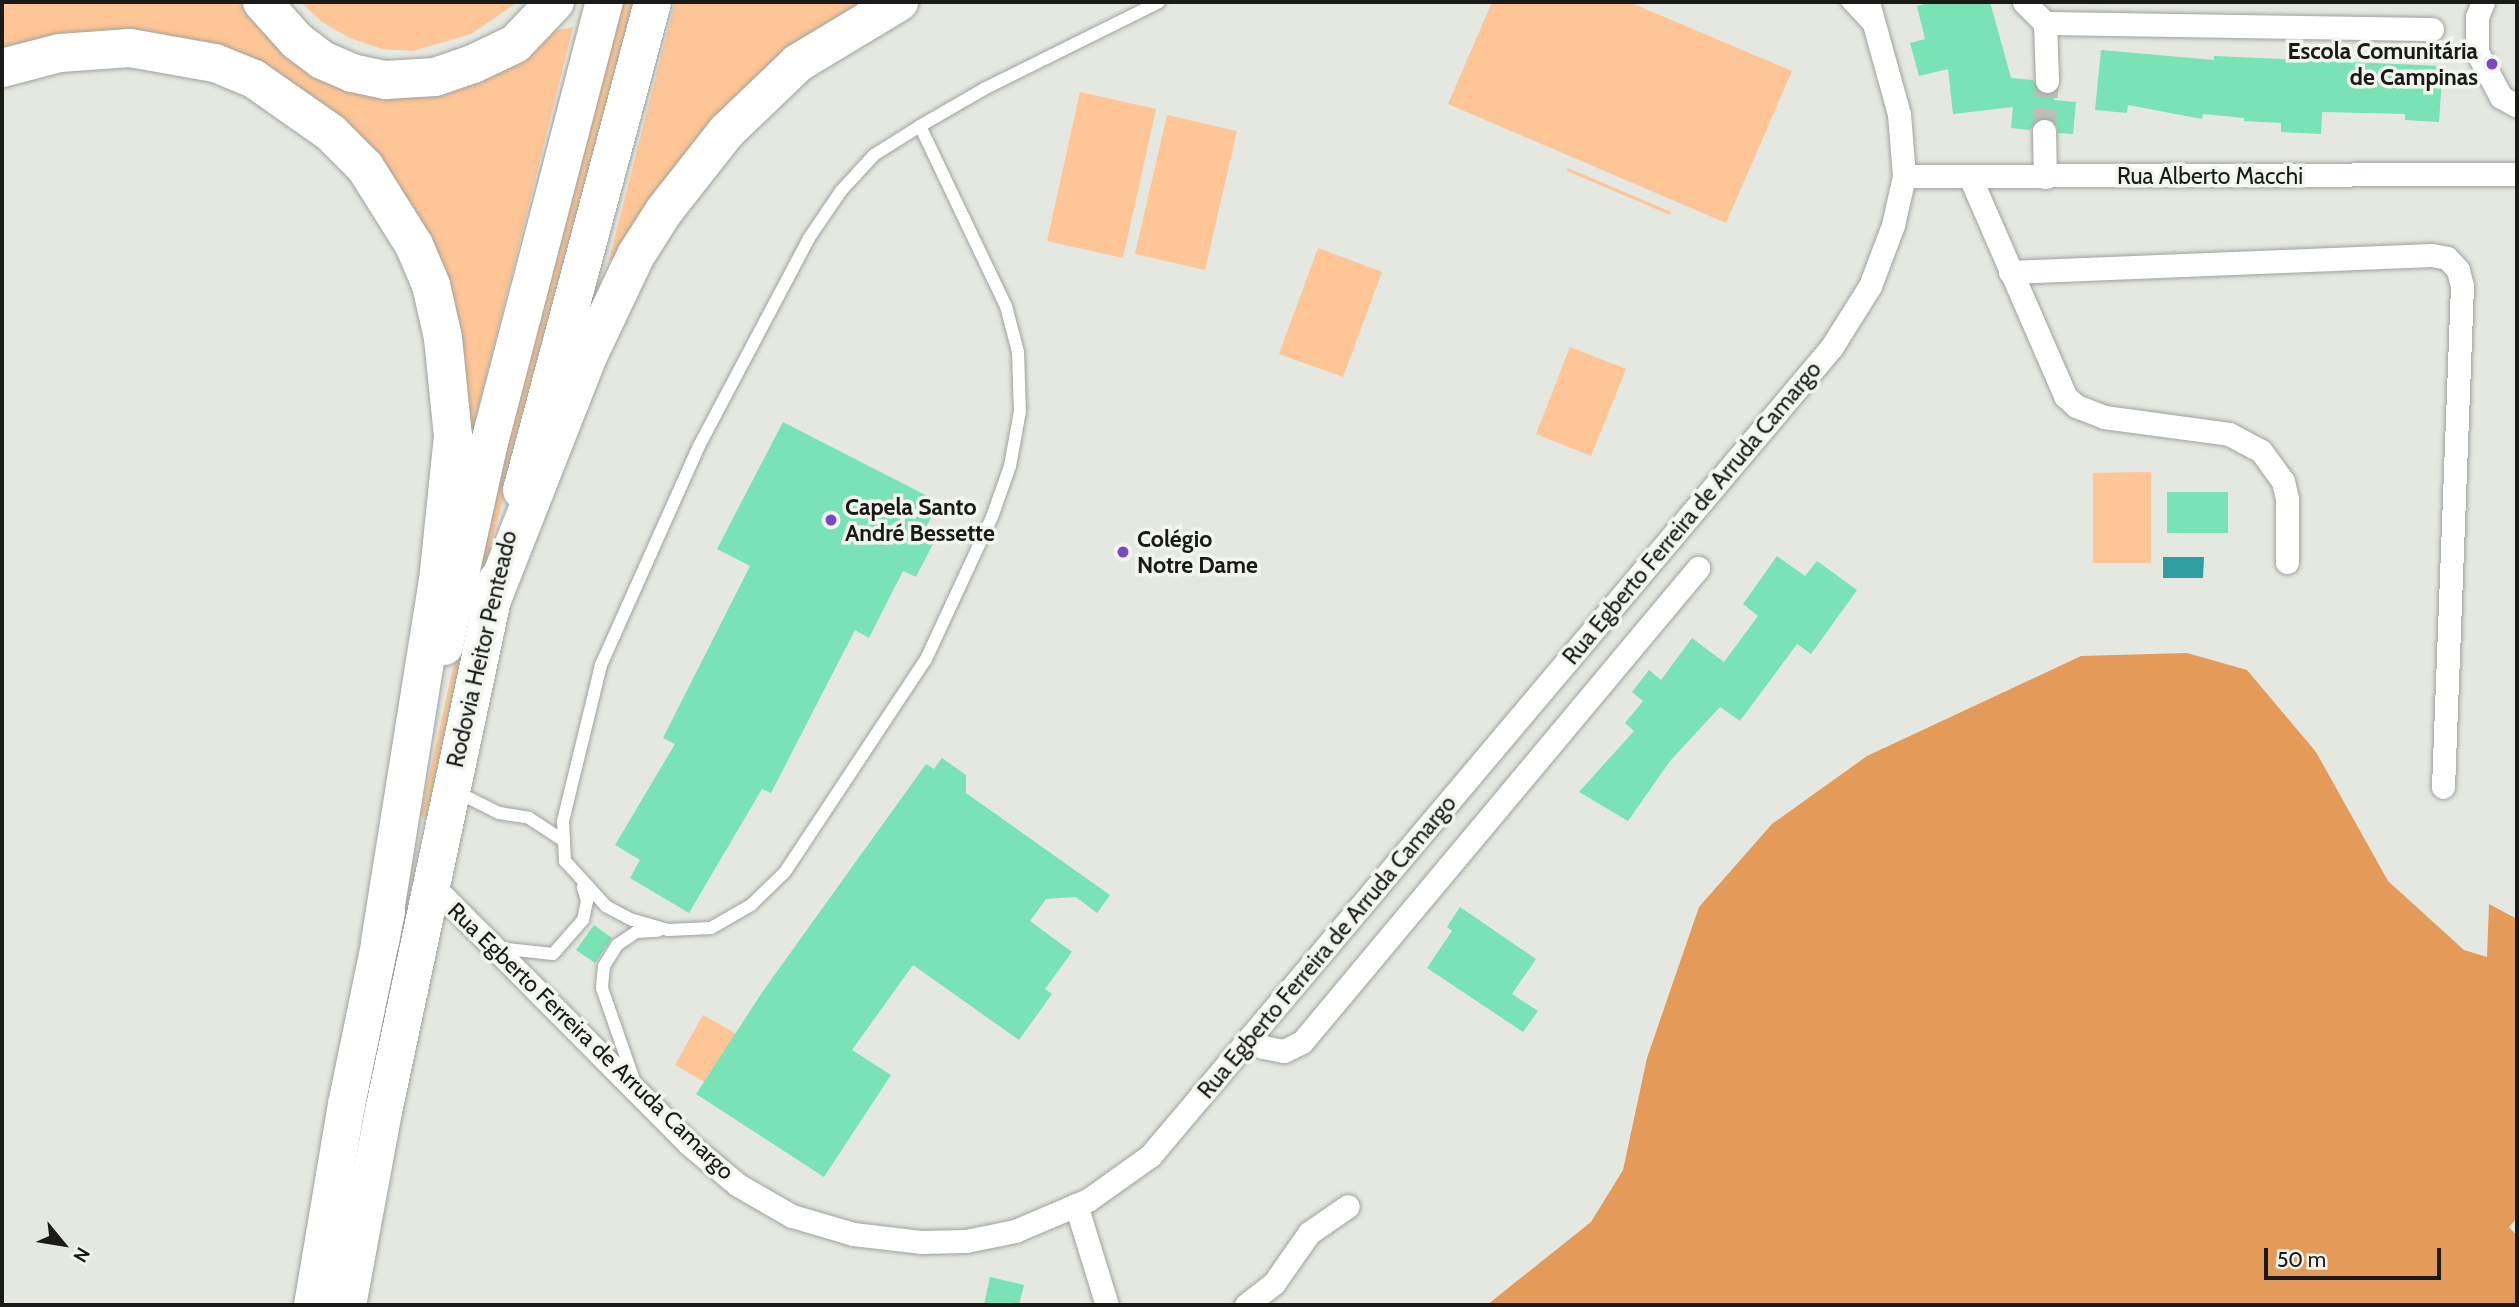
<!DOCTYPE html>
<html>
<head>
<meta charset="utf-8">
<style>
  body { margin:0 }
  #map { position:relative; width:2519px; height:1307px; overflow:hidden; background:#e4e8e1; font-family:Cabin,sans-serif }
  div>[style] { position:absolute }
  .green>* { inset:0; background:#fec596 }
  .forest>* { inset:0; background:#e49a59 }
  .water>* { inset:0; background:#319fa2 }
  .building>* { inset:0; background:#79e3b5 }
  .street-tunnel>* { height:23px; margin-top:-11.5px; transform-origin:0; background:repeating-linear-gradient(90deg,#bcbfb9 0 23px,transparent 0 34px) }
  .roads { filter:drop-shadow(0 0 2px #9fa39c) drop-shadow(0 0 2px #9fa39c) }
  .lane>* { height:12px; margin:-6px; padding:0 6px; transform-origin:6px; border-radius:6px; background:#fff }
  .street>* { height:23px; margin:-11.5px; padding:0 11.5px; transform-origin:11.5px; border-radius:11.5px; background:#fff }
  .primary>* { height:37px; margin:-18.5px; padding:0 18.5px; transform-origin:18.5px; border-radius:18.5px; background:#fff }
  .highway>* { height:38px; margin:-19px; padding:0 19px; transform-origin:19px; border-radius:19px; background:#fff }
  .dots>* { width:19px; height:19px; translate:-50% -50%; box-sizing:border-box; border:4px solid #f2f6ee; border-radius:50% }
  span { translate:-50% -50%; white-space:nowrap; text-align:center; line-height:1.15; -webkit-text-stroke:7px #f2f6ee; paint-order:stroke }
  .poi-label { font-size:23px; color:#1a1b19; font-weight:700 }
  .right { translate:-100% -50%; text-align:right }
  .left { translate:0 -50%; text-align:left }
  .street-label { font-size:23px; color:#1a1b19 }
  .frame { position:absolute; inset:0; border:4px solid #1a1b19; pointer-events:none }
  .north { position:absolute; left:28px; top:1209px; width:70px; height:70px; -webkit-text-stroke:5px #f2f6ee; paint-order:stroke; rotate:120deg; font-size:19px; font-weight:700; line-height:28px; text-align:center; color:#1a1b19 }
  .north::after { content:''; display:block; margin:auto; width:24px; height:32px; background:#1a1b19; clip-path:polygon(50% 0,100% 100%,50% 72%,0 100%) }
  .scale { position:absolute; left:2264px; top:1248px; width:177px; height:32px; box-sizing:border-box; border:4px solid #1a1b19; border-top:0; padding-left:9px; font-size:21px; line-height:24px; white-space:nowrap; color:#1a1b19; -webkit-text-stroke:5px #f2f6ee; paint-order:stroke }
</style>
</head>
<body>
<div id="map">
  <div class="green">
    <div style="clip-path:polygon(2px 2px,242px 2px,262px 31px,289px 56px,508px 68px,537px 50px,556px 30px,573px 27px,474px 426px,462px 431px,447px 292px,275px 75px,2px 50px)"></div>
    <div style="clip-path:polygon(301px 2px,518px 2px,471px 34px,413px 51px,382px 49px,350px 38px,322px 22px)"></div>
    <div style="clip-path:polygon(621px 2px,637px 2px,492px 541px,429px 818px,420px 816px,482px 538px)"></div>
    <div style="clip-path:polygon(675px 2px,871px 2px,621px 257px,609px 260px)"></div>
    <div style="clip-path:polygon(1492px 2px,1629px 2px,1792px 71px,1726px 223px,1448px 104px)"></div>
    <div style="clip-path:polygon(1080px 92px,1156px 109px,1123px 258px,1047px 241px)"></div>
    <div style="clip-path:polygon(1167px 115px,1237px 131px,1205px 270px,1135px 254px)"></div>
    <div style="clip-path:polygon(1568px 168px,1671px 212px,1670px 215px,1567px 171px)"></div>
    <div style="clip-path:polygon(1318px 248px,1382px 272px,1343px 377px,1279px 354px)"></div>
    <div style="clip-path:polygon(1570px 347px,1626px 369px,1591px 456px,1536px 434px)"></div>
    <div style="clip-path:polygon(2151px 472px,2151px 563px,2093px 563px,2093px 473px)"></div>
    <div style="clip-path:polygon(703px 1015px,841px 1093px,812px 1143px,675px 1065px)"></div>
  </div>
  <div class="forest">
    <div style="clip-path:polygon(2187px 653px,2247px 670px,2316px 752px,2388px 881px,2464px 950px,2487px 957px,2489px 904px,2517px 919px,2517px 1218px,2509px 1227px,2517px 1236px,2517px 1305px,1487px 1305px,1591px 1222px,1623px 1170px,1647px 1058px,1699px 907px,1772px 824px,1867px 756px,2081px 656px)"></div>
  </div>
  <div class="water">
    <div style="clip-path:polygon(2163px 557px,2204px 557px,2203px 578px,2163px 578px)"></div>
  </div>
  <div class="building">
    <div style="clip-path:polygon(1932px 2px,1990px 2px,2011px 78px,2033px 80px,2040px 93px,2055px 93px,2054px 100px,2076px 102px,2073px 134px,2058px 133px,2056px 123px,2044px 117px,2036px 119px,2030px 130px,2011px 128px,2013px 107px,1953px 114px,1948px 69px,1919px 76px,1910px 43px,1925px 39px,1917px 6px)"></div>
    <div style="clip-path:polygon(2101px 50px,2214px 60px,2214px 56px,2443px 66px,2439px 122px,2405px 120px,2405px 114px,2322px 112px,2321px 134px,2281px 132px,2281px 123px,2244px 121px,2244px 118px,2203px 114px,2202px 119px,2128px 105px,2127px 113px,2095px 110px)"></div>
    <div style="clip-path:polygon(783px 422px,939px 502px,921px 537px,933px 544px,916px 577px,903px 571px,869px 638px,855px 630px,771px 793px,762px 789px,689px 913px,630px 878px,640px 860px,615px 845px,675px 744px,663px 738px,750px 566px,717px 549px)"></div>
    <div style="clip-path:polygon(2167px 492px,2228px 492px,2228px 533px,2167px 533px)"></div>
    <div style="clip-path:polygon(1777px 556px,1805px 576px,1817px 561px,1857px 590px,1811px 654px,1797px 644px,1740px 721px,1720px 707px,1670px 761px,1628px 821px,1579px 792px,1634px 731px,1625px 723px,1643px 701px,1632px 692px,1649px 670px,1661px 680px,1692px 638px,1724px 662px,1758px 616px,1743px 604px)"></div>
    <div style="clip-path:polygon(942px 758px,966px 775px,966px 793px,1110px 895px,1097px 913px,1076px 897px,1046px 899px,1030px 921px,1072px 952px,1045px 989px,1052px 994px,1019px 1040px,913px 965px,852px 1050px,891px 1075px,824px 1177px,696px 1094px,763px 991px,926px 764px,934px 769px)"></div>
    <div style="clip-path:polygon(1460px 907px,1536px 959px,1512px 994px,1538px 1011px,1523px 1032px,1427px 968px,1452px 931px,1447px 927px)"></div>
    <div style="clip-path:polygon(594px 925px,612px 938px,595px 963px,576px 950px)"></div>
    <div style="clip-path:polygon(990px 1277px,1024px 1285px,1019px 1305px,984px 1305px)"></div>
  </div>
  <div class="street-tunnel">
    <div style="left:2044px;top:131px;width:50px;rotate:-86.6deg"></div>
  </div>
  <div class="roads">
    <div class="lane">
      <div style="left:1847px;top:2px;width:34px;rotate:47deg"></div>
      <div style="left:920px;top:126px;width:199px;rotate:64.5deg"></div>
      <div style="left:1006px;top:306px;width:48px;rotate:75.4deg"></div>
      <div style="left:1018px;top:352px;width:59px;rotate:88.1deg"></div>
      <div style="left:1020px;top:411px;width:56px;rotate:100.3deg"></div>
      <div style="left:1010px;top:466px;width:54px;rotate:109.4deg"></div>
      <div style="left:992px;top:517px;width:157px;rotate:114.9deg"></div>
      <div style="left:926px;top:659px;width:255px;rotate:123.5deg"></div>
      <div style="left:785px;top:872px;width:47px;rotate:135.9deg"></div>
      <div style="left:751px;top:905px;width:46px;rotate:150.1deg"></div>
      <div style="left:711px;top:928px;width:43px;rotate:177.3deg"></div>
      <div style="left:668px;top:930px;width:37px;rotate:-164deg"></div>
      <div style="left:632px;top:920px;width:30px;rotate:-152deg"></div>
      <div style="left:606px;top:906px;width:61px;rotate:-132.3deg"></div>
      <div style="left:565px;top:861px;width:40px;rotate:-92.9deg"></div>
      <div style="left:563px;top:821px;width:161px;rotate:-76.3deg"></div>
      <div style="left:601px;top:665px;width:240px;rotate:-65.9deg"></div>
      <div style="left:699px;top:446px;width:235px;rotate:-62.1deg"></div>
      <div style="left:809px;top:238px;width:57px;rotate:-55.8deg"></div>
      <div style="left:841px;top:191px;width:49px;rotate:-47.5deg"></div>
      <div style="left:874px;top:155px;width:54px;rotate:-32.2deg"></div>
      <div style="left:920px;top:126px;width:74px;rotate:-30deg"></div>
      <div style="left:984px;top:89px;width:195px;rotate:-26.4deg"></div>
      <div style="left:453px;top:790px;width:51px;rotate:26.6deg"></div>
      <div style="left:499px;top:813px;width:30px;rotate:9deg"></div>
      <div style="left:529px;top:818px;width:42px;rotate:33.3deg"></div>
      <div style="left:498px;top:948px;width:55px;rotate:6.2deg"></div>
      <div style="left:553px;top:954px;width:45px;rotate:-48.6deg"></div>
      <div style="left:583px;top:920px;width:19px;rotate:-78deg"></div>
      <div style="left:587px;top:901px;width:15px;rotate:-106deg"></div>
      <div style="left:635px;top:1083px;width:101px;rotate:-109.2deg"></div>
      <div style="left:602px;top:988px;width:22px;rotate:-85deg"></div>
      <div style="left:604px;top:966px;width:25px;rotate:-58deg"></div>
      <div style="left:617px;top:945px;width:23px;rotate:-34deg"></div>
      <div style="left:636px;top:932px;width:22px;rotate:-3deg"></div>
    </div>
    <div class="street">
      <div style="left:2024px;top:2px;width:30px;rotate:45deg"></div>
      <div style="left:2045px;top:23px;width:58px;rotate:88deg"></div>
      <div style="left:2483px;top:2px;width:16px;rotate:112deg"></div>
      <div style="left:2477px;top:17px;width:35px;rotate:90deg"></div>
      <div style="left:2477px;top:52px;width:51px;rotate:61.9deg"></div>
      <div style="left:2501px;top:97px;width:18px;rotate:29deg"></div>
      <div style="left:2045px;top:23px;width:387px;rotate:0.9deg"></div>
      <div style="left:2044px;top:131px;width:46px;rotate:88.8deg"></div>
      <div style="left:1904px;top:176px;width:613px;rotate:-0.19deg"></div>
      <div style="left:1970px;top:177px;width:239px;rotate:66.5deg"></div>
      <div style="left:2065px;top:396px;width:15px;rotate:42deg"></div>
      <div style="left:2076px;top:406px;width:30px;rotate:21deg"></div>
      <div style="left:2104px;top:417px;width:126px;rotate:7.7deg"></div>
      <div style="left:2229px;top:434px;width:36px;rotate:28deg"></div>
      <div style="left:2261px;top:451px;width:37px;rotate:54deg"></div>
      <div style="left:2283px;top:481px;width:18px;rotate:77deg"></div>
      <div style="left:2287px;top:499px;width:63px;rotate:90deg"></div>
      <div style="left:2010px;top:272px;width:422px;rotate:-2.3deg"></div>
      <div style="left:2432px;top:255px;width:15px;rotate:11deg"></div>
      <div style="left:2447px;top:258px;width:16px;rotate:47deg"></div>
      <div style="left:2458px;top:270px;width:16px;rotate:76deg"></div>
      <div style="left:2462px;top:286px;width:501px;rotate:92.17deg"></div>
      <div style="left:430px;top:883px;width:368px;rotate:45.2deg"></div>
      <div style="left:689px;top:1144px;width:64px;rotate:39.9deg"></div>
      <div style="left:738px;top:1185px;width:62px;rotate:29.9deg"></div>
      <div style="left:792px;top:1216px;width:64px;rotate:16.4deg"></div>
      <div style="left:853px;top:1234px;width:68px;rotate:6.7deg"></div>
      <div style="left:921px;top:1242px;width:45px;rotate:-1.3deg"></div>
      <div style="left:966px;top:1241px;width:50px;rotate:-11.5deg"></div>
      <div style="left:1015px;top:1231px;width:79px;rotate:-23deg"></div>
      <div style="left:1088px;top:1200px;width:76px;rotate:-35.4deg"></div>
      <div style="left:1150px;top:1156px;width:1057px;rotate:-49.88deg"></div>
      <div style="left:1831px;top:348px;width:73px;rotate:-57.8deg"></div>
      <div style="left:1870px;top:286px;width:65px;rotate:-69.3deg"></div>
      <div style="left:1893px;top:225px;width:50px;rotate:-77.3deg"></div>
      <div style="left:1904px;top:176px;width:62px;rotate:-94.6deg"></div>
      <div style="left:1899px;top:114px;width:116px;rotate:-105.5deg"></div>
      <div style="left:1250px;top:1037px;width:16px;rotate:38deg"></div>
      <div style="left:1263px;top:1047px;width:21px;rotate:11deg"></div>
      <div style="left:1284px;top:1051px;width:20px;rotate:-27deg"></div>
      <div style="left:1302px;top:1042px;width:618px;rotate:-50.12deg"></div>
      <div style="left:1076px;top:1205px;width:105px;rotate:72.8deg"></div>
      <div style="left:1246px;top:1305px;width:36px;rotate:-38deg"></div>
      <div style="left:1274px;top:1283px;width:61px;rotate:-55deg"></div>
      <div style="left:1309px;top:1233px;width:47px;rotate:-34.7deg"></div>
    </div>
    <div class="primary">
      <div style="left:521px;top:490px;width:505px;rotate:-74.97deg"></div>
      <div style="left:444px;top:646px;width:209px;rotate:-77.6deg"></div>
      <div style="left:489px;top:442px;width:455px;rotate:-75.4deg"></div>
      <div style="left:312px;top:1305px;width:204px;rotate:-80.4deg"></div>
      <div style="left:346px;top:1104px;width:197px;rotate:-78.3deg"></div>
      <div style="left:347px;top:1305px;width:197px;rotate:-79.5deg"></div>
      <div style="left:383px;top:1111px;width:543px;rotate:-77.99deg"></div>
    </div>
    <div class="highway">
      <div style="left:262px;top:2px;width:52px;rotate:48.1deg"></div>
      <div style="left:297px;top:41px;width:31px;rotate:37deg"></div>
      <div style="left:322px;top:60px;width:33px;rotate:23deg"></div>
      <div style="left:352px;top:73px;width:35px;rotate:12deg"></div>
      <div style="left:386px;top:80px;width:49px;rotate:-3.5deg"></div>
      <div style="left:435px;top:77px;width:40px;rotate:-18.9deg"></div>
      <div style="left:473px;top:64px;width:47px;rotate:-25.5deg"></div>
      <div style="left:515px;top:44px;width:58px;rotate:-46.4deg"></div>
      <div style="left:2px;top:68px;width:60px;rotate:-14.5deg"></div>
      <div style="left:60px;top:53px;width:70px;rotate:-4.1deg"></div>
      <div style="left:130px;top:48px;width:86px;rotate:10deg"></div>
      <div style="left:215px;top:63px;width:42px;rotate:22.3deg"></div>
      <div style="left:254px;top:79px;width:94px;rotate:35deg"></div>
      <div style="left:331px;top:133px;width:48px;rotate:45deg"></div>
      <div style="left:365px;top:167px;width:92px;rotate:57.9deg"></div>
      <div style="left:414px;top:245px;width:43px;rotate:67deg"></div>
      <div style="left:431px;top:285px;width:54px;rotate:77.2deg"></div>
      <div style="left:443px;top:338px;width:99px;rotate:84.2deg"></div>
      <div style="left:453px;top:436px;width:145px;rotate:95.9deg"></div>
      <div style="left:438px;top:580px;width:366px;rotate:99.1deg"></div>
      <div style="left:488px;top:610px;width:273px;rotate:-68.5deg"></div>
      <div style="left:588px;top:356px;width:112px;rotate:-64.6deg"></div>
      <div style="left:636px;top:255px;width:52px;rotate:-57.5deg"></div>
      <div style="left:664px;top:211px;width:102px;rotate:-51.8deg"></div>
      <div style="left:727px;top:131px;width:98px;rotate:-43.8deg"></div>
      <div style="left:798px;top:63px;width:118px;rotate:-31.1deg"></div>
    </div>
  </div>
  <div class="dots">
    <div style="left:2492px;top:64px;background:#7d48c0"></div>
    <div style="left:831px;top:520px;background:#7d48c0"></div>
    <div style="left:1123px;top:552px;background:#7d48c0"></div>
  </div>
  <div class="poi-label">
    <span class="right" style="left:2478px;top:64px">Escola Comunitária<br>de Campinas</span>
    <span class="left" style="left:845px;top:520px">Capela Santo<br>André Bessette</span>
    <span class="left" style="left:1137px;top:552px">Colégio<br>Notre Dame</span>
  </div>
  <div class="street-label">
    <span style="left:2210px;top:176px">Rua Alberto Macchi</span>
    <span style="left:1692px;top:513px;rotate:-50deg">Rua Egberto Ferreira de Arruda Camargo</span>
    <span style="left:482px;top:649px;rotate:-77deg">Rodovia Heitor Penteado</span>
    <span style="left:1327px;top:947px;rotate:-50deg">Rua Egberto Ferreira de Arruda Camargo</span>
    <span style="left:591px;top:1041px;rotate:44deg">Rua Egberto Ferreira de Arruda Camargo</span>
  </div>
  <div class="frame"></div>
  <div class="north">N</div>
  <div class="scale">50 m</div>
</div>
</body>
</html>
